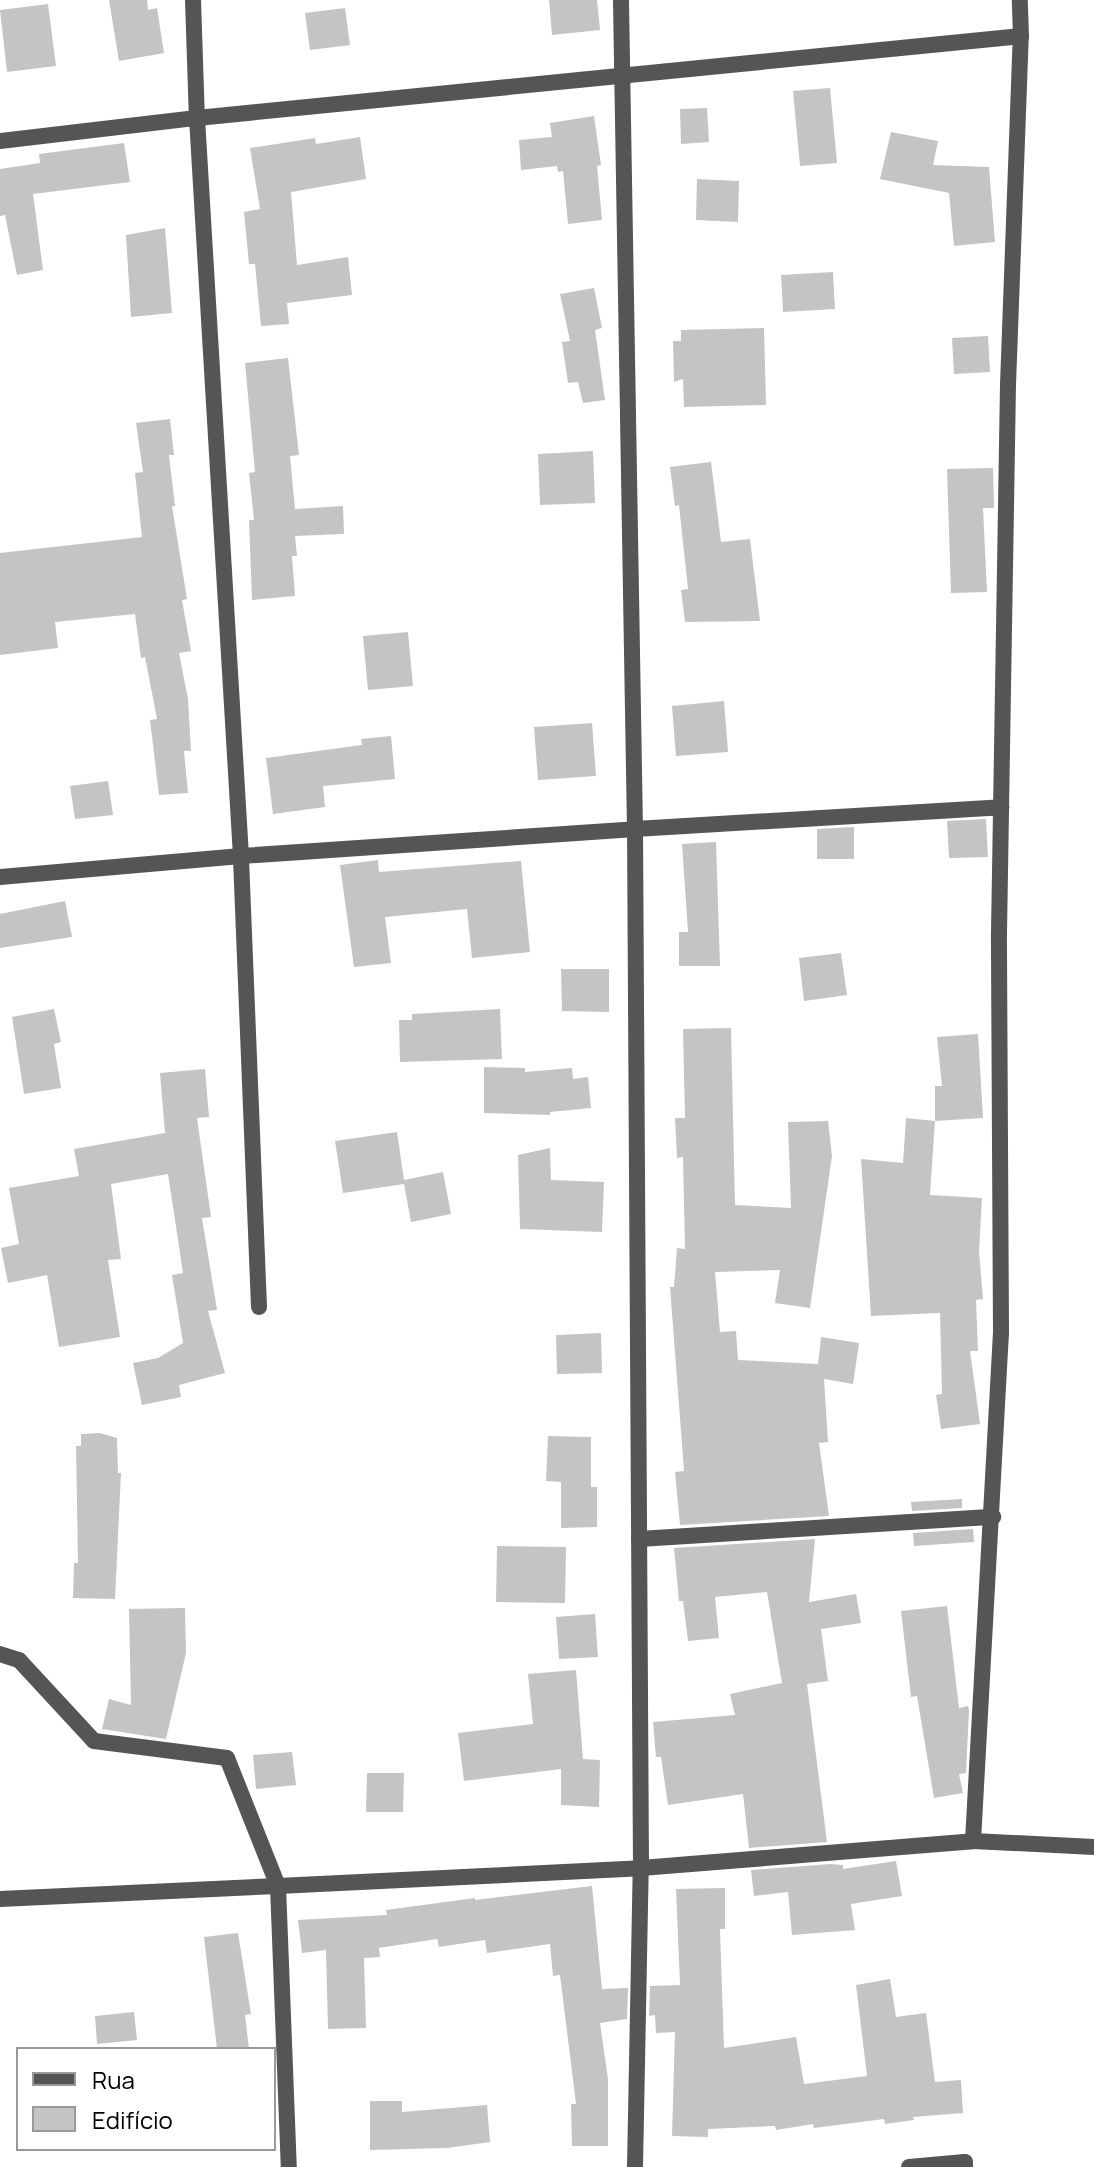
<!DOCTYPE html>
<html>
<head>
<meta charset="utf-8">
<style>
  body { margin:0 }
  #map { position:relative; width:1094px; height:2167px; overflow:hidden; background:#fff; font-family:Manrope,sans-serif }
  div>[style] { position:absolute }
  .building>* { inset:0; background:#c4c4c4 }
  .street>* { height:16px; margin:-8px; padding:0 8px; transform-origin:8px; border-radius:8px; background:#555 }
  span { translate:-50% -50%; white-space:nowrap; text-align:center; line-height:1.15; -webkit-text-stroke:8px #fff; paint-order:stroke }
  .legend { position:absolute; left:16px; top:2047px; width:260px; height:104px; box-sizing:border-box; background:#fff; border:2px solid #999; margin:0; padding:10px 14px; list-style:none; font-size:24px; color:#000 }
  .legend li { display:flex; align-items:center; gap:16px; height:40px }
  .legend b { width:40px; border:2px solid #999 }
</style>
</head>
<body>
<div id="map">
  <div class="building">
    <div style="clip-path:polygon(109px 0,147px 0,148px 10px,157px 8px,164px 53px,119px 61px)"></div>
    <div style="clip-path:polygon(549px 0,597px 0,600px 30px,552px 35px)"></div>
    <div style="clip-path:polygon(48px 4px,56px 66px,7px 72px,0 10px)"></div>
    <div style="clip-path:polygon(345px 8px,350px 45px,310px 50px,305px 13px)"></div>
    <div style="clip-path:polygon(830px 88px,837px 163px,800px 166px,793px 91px)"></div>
    <div style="clip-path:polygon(707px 108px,709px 142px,681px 144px,680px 109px)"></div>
    <div style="clip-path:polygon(594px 116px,601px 165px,597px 166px,602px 220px,568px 224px,563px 171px,558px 172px,557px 166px,521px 170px,519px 140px,552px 137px,550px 123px)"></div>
    <div style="clip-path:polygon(891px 132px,938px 141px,933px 165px,989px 167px,995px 242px,954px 246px,949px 193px,880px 179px)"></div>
    <div style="clip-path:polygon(360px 137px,366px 179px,291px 192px,297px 265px,348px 257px,352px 295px,287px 303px,289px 324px,261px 326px,255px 264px,249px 264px,244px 212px,260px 209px,250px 148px,315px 138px,316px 144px)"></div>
    <div style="clip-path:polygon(124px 143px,130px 182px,33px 194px,43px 270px,17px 275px,5px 215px,0 216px,0 169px,40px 163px,39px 154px)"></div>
    <div style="clip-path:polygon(697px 179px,739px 181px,738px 222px,696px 220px)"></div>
    <div style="clip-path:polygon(165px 228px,172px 313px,131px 317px,126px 235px)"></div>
    <div style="clip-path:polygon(833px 272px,835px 309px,783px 312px,781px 275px)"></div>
    <div style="clip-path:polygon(594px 288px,602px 328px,595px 330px,605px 400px,583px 403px,578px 382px,568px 383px,562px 342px,570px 341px,560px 294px)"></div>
    <div style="clip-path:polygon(764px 328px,766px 405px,684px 407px,683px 379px,674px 382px,673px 341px,681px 341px,681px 330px)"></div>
    <div style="clip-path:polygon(988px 336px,990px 372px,954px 374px,952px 338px)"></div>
    <div style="clip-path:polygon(288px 358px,299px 455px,290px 456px,295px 509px,343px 506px,344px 534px,295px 536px,297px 556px,292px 556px,295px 596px,252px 600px,249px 520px,254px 520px,249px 473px,255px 472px,245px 363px)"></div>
    <div style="clip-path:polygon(170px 419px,174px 455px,169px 455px,175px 506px,172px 506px,187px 599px,182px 600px,191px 651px,179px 653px,188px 699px,191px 751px,184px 751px,188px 793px,159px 795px,150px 720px,157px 719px,145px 657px,141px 658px,135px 614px,55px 622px,58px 648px,0 655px,0 553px,142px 537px,135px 473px,143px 472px,136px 423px)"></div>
    <div style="clip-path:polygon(593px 451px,595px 503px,540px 505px,538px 454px)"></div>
    <div style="clip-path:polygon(711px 462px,721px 542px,750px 539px,760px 621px,685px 622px,681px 590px,688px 589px,679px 505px,675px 506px,670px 467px)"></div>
    <div style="clip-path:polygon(993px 468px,994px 508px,983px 508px,987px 592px,951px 593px,947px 469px)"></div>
    <div style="clip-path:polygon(408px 632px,413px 686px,368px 690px,363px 636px)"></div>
    <div style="clip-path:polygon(724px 701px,728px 752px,676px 756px,672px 706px)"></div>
    <div style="clip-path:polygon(592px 723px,596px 776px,538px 780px,534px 727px)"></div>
    <div style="clip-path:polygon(391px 736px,395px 779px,323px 786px,325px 807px,273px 814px,266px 758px,362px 745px,361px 739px)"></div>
    <div style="clip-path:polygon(108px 781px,113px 815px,75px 819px,70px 786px)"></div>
    <div style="clip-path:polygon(986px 819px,988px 857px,949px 858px,947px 821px)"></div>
    <div style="clip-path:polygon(854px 827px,854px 859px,817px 859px,817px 829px)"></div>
    <div style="clip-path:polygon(716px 842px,720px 966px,679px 966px,679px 932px,688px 932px,682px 844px)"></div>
    <div style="clip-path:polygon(378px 860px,379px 872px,521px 861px,530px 952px,472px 958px,467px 909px,385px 917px,391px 963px,354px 967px,340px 865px)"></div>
    <div style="clip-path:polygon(65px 901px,72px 937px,0 948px,0 914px)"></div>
    <div style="clip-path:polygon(841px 953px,847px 995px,804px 1001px,799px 958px)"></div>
    <div style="clip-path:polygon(561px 969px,609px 969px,609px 1012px,562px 1011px)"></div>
    <div style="clip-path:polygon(54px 1009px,61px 1042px,54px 1044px,61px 1088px,24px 1094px,12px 1017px)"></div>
    <div style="clip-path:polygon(500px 1009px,502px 1059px,400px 1062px,399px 1020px,412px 1020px,412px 1014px)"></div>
    <div style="clip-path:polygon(731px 1028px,735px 1205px,791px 1208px,788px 1122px,828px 1121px,832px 1156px,810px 1308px,775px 1303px,780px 1270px,715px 1272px,720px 1332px,736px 1331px,738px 1360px,818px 1364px,821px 1337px,859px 1343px,853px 1384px,824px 1379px,828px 1442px,819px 1443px,829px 1516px,680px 1525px,675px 1472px,684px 1471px,670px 1287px,674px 1287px,677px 1248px,685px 1249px,683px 1157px,677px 1158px,675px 1118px,685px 1118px,683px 1029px)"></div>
    <div style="clip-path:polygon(978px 1034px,983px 1118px,935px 1121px,935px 1086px,942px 1086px,937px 1037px)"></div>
    <div style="clip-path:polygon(484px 1067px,525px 1068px,525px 1072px,572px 1068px,573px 1079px,588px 1077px,591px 1108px,550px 1112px,550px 1115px,484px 1113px)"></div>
    <div style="clip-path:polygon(205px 1069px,209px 1117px,197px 1118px,211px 1217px,202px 1218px,217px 1310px,208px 1311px,225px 1373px,179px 1385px,181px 1397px,142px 1405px,133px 1363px,158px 1358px,183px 1343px,172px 1275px,183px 1273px,168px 1174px,111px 1184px,121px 1259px,108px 1260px,120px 1337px,59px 1347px,47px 1275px,8px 1283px,1px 1248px,19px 1244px,9px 1188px,79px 1176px,74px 1149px,165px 1133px,160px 1073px)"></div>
    <div style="clip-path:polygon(906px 1118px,935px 1121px,930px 1195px,982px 1198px,979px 1251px,983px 1299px,976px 1300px,978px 1351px,970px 1351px,980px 1424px,941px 1429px,936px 1395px,942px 1394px,940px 1313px,871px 1316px,861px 1159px,903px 1163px)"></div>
    <div style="clip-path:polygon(397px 1132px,404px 1180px,443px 1172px,451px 1214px,411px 1222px,404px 1184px,343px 1193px,335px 1141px)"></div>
    <div style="clip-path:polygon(550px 1148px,551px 1180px,604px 1182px,602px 1232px,520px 1229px,518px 1155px)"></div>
    <div style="clip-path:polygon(601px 1333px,602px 1373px,557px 1374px,556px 1335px)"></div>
    <div style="clip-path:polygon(100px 1433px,117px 1438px,118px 1473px,121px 1473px,115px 1599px,73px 1598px,74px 1563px,78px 1563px,76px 1446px,81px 1446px,81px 1434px)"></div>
    <div style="clip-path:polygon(548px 1436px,591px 1437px,591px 1487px,597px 1487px,597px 1527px,561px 1528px,561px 1482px,546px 1481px)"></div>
    <div style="clip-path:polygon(962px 1499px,962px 1508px,912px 1511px,911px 1502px)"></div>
    <div style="clip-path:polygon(973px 1529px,974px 1542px,914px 1546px,913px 1533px)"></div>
    <div style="clip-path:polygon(815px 1539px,809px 1602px,856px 1594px,861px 1623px,821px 1629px,828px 1681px,807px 1684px,827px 1842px,749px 1848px,743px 1794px,668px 1805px,661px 1757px,656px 1757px,653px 1722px,735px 1715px,730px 1694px,782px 1683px,767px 1592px,715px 1597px,719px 1638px,688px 1641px,683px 1601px,679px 1601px,674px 1548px)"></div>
    <div style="clip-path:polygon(497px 1546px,566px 1547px,565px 1603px,496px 1602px)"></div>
    <div style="clip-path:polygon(947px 1606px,959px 1708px,968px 1706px,969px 1710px,966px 1773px,959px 1774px,963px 1793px,934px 1798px,917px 1696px,911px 1697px,901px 1611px)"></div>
    <div style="clip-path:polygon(185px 1608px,186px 1653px,166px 1739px,102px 1729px,109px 1699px,131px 1705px,129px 1609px)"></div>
    <div style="clip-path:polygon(595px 1614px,598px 1657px,559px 1659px,556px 1617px)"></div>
    <div style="clip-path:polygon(576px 1670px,583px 1759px,600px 1760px,599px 1807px,561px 1805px,561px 1769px,464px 1781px,458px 1733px,533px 1724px,528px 1674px)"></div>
    <div style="clip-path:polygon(292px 1752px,296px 1785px,256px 1789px,253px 1755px)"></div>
    <div style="clip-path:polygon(367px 1773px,404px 1773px,403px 1812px,366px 1812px)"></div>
    <div style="clip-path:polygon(896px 1861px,902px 1896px,851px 1904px,855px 1930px,792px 1935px,788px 1892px,754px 1896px,751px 1870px,830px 1864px,843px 1865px,843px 1869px)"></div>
    <div style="clip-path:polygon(592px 1886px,602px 1989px,628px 1988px,627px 2019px,600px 2023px,608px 2079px,608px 2146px,572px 2146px,571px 2104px,576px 2104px,560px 1975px,553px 1976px,550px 1944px,487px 1953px,485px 1940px,439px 1947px,437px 1939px,379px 1948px,380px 1957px,364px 1958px,366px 2028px,328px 2029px,326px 1950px,302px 1953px,298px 1920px,387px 1915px,386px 1910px,475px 1898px,475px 1900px)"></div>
    <div style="clip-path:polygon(725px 1888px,725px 1929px,720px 1929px,724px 2048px,796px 2037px,804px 2084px,867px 2076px,856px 1985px,890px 1979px,896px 2017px,926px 2013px,935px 2082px,961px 2080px,963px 2113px,913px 2117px,914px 2120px,885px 2124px,884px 2119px,814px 2128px,813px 2124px,776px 2130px,775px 2126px,708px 2129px,708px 2137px,672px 2136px,675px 2032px,656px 2033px,655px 2015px,649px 2016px,650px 1986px,680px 1985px,676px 1889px)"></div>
    <div style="clip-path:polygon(238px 1933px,251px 2014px,245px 2015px,249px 2049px,217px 2049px,204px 1937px)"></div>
    <div style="clip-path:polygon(134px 2012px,137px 2040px,97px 2044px,95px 2016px)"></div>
    <div style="clip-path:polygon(370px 2101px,402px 2101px,402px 2112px,487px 2105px,490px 2142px,447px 2148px,370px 2150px)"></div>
  </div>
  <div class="street">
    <div style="left:193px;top:0;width:118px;rotate:88.1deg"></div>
    <div style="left:197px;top:118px;width:828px;rotate:-5.68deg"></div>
    <div style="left:1021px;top:36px;width:36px;rotate:-92deg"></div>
    <div style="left:0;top:141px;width:198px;rotate:-6.7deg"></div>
    <div style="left:197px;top:118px;width:739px;rotate:86.59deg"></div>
    <div style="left:241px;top:856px;width:242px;rotate:175deg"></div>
    <div style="left:259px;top:1307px;width:451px;rotate:-92.3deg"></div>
    <div style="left:241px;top:856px;width:395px;rotate:-3.9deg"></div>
    <div style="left:635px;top:829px;width:829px;rotate:-90.97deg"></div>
    <div style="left:639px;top:1539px;width:355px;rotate:-3.6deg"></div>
    <div style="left:0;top:1654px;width:20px;rotate:18deg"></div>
    <div style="left:19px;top:1660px;width:110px;rotate:47.2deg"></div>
    <div style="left:94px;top:1741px;width:134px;rotate:7.3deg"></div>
    <div style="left:227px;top:1758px;width:138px;rotate:68.3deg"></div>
    <div style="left:278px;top:1886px;width:363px;rotate:-2.8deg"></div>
    <div style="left:641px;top:1868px;width:1039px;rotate:-90.33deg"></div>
    <div style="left:635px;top:829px;width:367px;rotate:-3.4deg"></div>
    <div style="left:973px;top:1841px;width:121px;rotate:2.8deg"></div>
    <div style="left:0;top:1899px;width:278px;rotate:-2.7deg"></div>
    <div style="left:278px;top:1886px;width:281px;rotate:87.8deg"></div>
    <div style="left:635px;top:2167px;width:299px;rotate:-88.9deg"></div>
    <div style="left:641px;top:1868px;width:333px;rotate:-4.6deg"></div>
    <div style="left:973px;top:1841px;width:509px;rotate:-86.85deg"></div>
    <div style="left:1001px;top:1333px;width:400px;rotate:-90.3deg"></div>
    <div style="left:999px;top:933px;width:548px;rotate:-89.06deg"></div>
    <div style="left:1008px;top:385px;width:349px;rotate:-87.9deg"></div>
    <div style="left:909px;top:2167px;width:56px;rotate:-5.1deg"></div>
    <div style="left:965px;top:2162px;width:5px;rotate:90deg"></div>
  </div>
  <ul class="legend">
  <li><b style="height:10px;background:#555"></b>Rua</li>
  <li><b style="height:22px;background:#c4c4c4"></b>Edifício</li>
  </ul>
</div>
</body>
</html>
